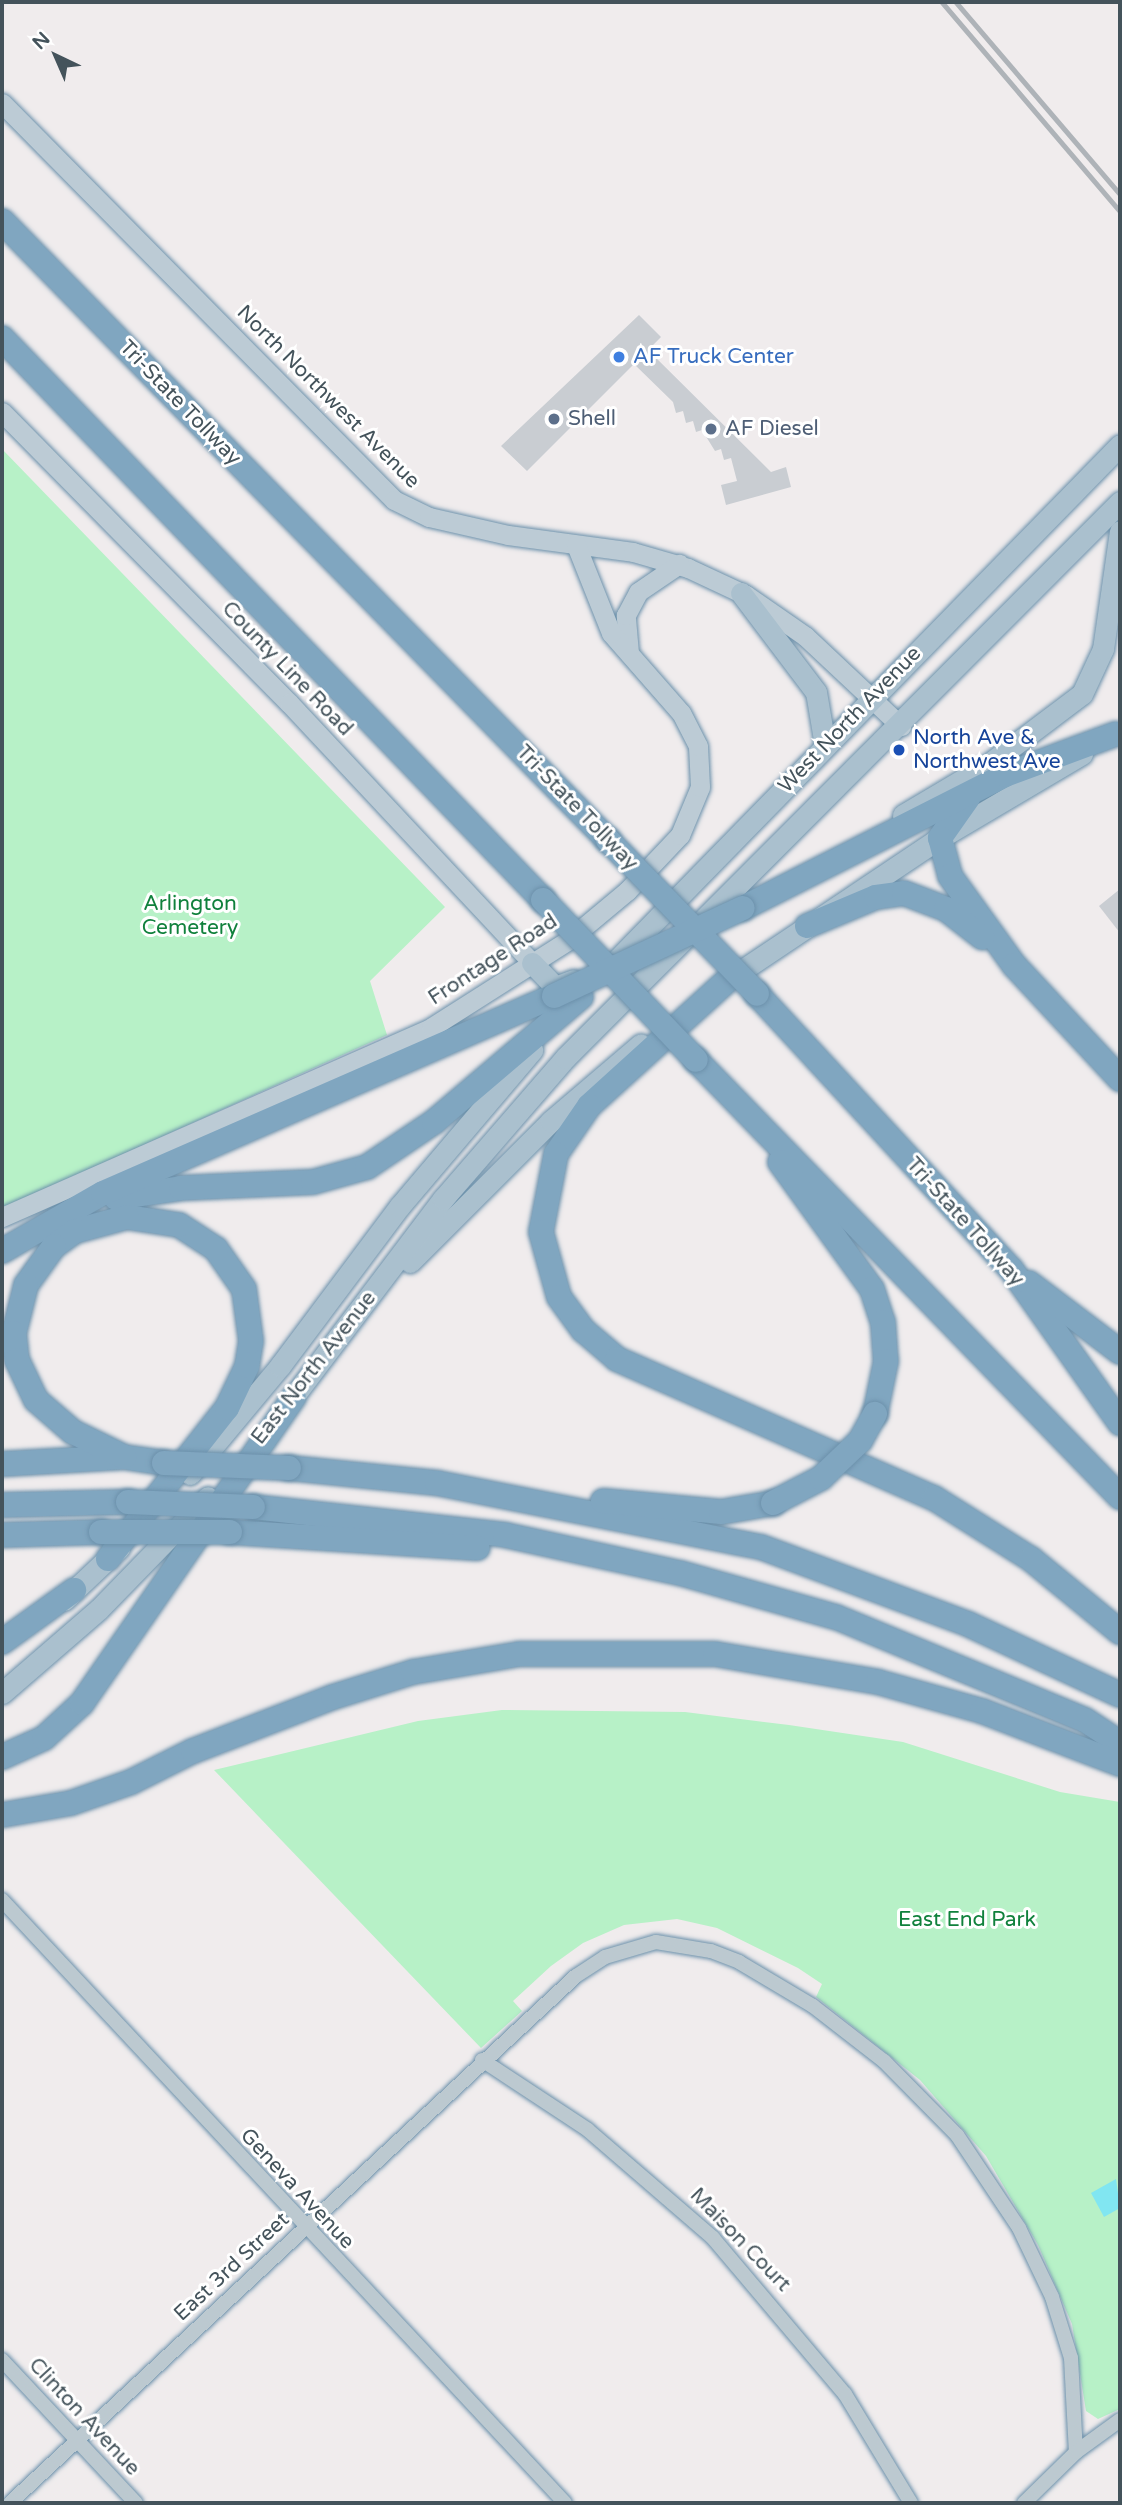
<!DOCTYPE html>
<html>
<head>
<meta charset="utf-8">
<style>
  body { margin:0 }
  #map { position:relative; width:1122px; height:2505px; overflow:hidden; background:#f0eced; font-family:"Varela Round",sans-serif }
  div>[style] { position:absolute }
  .green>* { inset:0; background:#b7f1c7 }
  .water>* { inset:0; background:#81e6f1 }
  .building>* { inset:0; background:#c9cdd2 }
  .roads { filter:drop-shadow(0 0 2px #6c91ab) drop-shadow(0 0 2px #6c91ab) }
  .street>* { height:14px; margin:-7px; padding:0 7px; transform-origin:7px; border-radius:7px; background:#bcc9d0 }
  .secondary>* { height:19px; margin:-9.5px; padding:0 9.5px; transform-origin:9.5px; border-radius:9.5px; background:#bccbd5 }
  .primary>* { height:21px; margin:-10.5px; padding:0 10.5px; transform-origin:10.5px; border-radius:10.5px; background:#aac0ce }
  .highway>* { height:24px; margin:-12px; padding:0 12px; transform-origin:12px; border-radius:12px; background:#80a6c0 }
  .rail>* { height:4.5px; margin:-2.25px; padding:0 2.25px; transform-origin:2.25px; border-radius:2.25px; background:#aeb3b8 }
  .bridges { filter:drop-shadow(0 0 2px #6c91ab) drop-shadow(0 0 2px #6c91ab) }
  .highway-bridge>* { height:24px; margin:-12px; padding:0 12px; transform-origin:12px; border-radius:12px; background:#80a6c0 }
  .dots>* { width:19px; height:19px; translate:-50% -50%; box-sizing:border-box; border:4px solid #fff; border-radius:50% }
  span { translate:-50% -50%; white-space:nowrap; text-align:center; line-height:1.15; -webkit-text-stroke:6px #fff; paint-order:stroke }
  .shop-label { font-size:21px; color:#366cbe }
  .left { translate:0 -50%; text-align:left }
  .street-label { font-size:21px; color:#44535b }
  .service-label { font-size:21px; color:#4e5e75 }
  .transit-label { font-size:21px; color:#164399 }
  .park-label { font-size:21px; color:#10813c }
  .frame { position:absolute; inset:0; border:4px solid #44535b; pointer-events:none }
  .north { position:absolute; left:21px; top:21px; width:70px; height:70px; -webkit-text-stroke:5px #fff; paint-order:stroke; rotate:316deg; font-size:19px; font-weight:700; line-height:28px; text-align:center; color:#44535b }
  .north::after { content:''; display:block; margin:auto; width:24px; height:32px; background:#44535b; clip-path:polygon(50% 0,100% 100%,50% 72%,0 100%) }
</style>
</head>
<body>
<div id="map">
  <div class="green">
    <div style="clip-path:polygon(2px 449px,445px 907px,370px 981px,387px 1035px,2px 1209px)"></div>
    <div style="clip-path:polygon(502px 1710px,685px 1712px,789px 1725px,903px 1742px,1060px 1792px,1120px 1802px,1120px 2409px,1098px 2419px,1086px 2411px,1072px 2324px,1038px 2245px,986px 2156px,920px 2080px,816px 1997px,822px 1984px,798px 1968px,717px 1928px,677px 1919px,624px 1925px,583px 1943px,551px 1966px,513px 2001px,522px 2011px,481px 2048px,214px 1770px,418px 1721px)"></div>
  </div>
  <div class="water">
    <div style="clip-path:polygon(1116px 2179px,1120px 2208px,1104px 2217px,1091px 2193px)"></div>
  </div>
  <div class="building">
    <div style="clip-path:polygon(639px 315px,661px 337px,648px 350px,771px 472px,786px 467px,791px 487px,726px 505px,721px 485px,737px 481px,731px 458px,724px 460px,721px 449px,715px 451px,702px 430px,696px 432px,693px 421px,686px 423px,683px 411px,676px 413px,673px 402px,634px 364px,527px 471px,501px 446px)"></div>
    <div style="clip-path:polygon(1120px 889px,1120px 933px,1099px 906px)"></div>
  </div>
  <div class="roads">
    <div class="street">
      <div style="left:2px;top:1900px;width:825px;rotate:46.96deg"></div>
      <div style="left:482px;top:2060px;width:127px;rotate:33.4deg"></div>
      <div style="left:588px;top:2130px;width:165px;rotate:40.8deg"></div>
      <div style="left:713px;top:2238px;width:204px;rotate:49.8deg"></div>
      <div style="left:845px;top:2394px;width:127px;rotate:58.8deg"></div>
      <div style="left:2px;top:2360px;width:196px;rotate:46.9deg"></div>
      <div style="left:10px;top:2503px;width:773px;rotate:-42.96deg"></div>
      <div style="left:576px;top:1976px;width:35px;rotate:-33deg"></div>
      <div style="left:605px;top:1957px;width:53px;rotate:-16.4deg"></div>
      <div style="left:656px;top:1942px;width:56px;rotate:9.3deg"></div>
      <div style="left:711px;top:1951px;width:30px;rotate:21deg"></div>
      <div style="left:739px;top:1962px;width:86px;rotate:30.7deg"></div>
      <div style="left:813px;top:2006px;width:90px;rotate:37.8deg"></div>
      <div style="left:884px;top:2061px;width:104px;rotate:45.4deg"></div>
      <div style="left:957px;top:2135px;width:112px;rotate:56.3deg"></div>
      <div style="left:1019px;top:2228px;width:76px;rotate:64.4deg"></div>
      <div style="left:1052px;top:2297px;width:64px;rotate:72.7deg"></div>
      <div style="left:1071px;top:2358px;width:94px;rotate:87deg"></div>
      <div style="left:1024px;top:2503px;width:73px;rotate:-44.4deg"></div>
      <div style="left:1076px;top:2452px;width:54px;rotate:-36deg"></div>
    </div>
    <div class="secondary">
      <div style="left:2px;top:103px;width:558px;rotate:45.36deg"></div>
      <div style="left:394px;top:500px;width:39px;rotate:26deg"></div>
      <div style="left:429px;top:517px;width:81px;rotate:12.8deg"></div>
      <div style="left:508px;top:535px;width:126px;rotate:7.7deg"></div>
      <div style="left:633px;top:552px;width:57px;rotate:16.2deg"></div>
      <div style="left:688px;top:568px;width:64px;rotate:25deg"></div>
      <div style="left:746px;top:595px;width:72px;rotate:34.8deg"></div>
      <div style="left:805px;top:636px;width:132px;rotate:43.2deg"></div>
      <div style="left:2px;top:412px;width:409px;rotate:45.4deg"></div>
      <div style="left:289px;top:703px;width:356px;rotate:46.9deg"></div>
      <div style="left:629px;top:653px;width:38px;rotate:-95deg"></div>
      <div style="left:626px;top:615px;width:26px;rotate:-62deg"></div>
      <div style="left:638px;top:592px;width:50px;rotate:-34.3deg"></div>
      <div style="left:2px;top:1217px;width:470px;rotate:-23.8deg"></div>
      <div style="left:432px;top:1027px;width:160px;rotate:-32.5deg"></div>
      <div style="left:567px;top:941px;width:78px;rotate:-39.8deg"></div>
      <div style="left:627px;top:891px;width:77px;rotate:-46.6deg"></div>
      <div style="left:680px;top:835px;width:52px;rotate:-67.4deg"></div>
      <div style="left:700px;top:787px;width:41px;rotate:-92.8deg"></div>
      <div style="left:698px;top:746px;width:37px;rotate:-117deg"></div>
      <div style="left:681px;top:713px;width:106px;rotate:-131.2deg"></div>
      <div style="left:611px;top:633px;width:95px;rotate:-111.7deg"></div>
    </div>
    <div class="primary">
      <div style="left:741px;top:593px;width:124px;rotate:52.9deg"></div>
      <div style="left:816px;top:692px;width:54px;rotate:80.4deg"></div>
      <div style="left:903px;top:815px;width:100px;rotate:-30.7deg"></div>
      <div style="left:989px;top:764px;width:116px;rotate:-37deg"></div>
      <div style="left:1082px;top:694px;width:50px;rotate:-65deg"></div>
      <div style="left:1103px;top:649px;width:119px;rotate:-81.8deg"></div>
      <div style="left:532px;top:963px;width:33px;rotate:46deg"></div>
      <div style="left:555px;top:987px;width:19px;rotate:-21deg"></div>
      <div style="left:609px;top:968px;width:731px;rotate:-45.66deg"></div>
      <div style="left:723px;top:983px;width:261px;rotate:-33.8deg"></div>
      <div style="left:940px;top:838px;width:165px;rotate:-30.6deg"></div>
      <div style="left:410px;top:1262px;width:199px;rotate:-45deg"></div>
      <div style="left:551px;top:1121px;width:118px;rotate:-40.5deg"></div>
      <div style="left:284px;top:1409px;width:263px;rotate:-52.9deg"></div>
      <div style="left:443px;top:1199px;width:186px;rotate:-49.1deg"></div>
      <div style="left:565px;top:1058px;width:786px;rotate:-45.05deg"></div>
      <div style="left:190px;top:1474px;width:141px;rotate:-50.2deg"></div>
      <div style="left:280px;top:1366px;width:199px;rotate:-53.2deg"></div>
      <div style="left:399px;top:1207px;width:206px;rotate:-49.7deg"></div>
      <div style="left:64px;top:1600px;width:76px;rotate:-43.4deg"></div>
      <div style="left:2px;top:1693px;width:128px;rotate:-40.9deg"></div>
      <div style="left:99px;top:1609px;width:156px;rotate:-45.8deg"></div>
    </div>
    <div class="highway">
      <div style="left:2px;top:221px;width:866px;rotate:45.61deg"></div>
      <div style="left:2px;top:338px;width:780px;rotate:46.09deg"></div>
      <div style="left:968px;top:798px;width:49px;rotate:125deg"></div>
      <div style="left:940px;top:838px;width:39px;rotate:75deg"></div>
      <div style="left:950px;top:876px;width:110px;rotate:54.3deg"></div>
      <div style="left:1014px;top:965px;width:156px;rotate:47.1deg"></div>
      <div style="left:743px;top:908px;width:294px;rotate:-26.9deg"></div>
      <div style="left:1005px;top:775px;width:118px;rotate:-20.3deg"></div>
      <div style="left:807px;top:926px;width:75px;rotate:-22.8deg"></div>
      <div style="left:876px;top:897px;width:28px;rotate:-8deg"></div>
      <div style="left:904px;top:893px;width:45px;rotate:20.9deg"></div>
      <div style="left:946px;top:909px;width:46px;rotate:37.9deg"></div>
      <div style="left:730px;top:978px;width:190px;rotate:137.8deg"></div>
      <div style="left:589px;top:1106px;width:58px;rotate:124.5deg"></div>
      <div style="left:556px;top:1154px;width:79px;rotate:100.9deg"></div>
      <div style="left:541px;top:1232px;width:67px;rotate:74.5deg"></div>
      <div style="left:559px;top:1297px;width:41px;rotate:54deg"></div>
      <div style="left:583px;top:1330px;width:45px;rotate:40.5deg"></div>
      <div style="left:617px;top:1359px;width:346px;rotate:23.7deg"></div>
      <div style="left:934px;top:1498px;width:115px;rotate:32.2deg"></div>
      <div style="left:1031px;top:1559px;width:115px;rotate:39.4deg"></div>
      <div style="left:757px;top:994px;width:374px;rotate:47.3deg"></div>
      <div style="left:1011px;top:1269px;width:189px;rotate:54.7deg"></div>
      <div style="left:696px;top:1060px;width:609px;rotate:45.87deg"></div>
      <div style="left:780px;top:1162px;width:157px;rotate:54.1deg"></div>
      <div style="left:872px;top:1289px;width:35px;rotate:72deg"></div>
      <div style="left:883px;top:1322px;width:39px;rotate:86deg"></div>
      <div style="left:886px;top:1361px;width:54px;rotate:101.7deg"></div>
      <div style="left:116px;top:1198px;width:66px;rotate:-8.7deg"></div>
      <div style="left:181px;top:1188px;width:132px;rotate:-2.6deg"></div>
      <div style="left:313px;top:1182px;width:56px;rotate:-15.5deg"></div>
      <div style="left:367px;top:1167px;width:81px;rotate:-33.9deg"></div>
      <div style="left:434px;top:1122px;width:193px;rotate:-40.4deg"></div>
      <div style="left:2px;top:1251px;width:116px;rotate:-29.9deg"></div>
      <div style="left:103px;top:1193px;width:492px;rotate:-23.6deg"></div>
      <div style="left:1029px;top:1283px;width:114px;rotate:37.2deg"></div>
      <div style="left:2px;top:1464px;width:122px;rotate:-3.3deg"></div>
      <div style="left:124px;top:1457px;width:40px;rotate:8.5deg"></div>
      <div style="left:289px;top:1468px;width:149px;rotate:5.8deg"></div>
      <div style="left:437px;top:1483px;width:330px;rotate:11.2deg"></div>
      <div style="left:761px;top:1547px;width:221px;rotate:20.4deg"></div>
      <div style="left:968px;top:1624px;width:168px;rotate:25deg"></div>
      <div style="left:603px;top:1501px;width:119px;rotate:5.3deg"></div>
      <div style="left:721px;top:1512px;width:53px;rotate:-9.8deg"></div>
      <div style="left:2px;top:1505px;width:126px;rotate:-1.4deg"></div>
      <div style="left:253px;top:1507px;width:254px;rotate:6.3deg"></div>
      <div style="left:505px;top:1535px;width:179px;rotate:12.3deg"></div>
      <div style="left:680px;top:1573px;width:162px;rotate:15.8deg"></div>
      <div style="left:836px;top:1617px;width:269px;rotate:22.5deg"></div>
      <div style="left:1085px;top:1720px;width:42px;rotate:33.3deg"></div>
      <div style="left:230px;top:1532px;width:248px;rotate:3.7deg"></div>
      <div style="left:2px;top:1535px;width:99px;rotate:-1.7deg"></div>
      <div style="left:108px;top:1559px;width:192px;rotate:-51.8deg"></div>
      <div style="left:227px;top:1408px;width:47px;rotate:-64.5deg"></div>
      <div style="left:247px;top:1366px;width:25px;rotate:-81deg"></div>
      <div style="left:251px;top:1341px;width:52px;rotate:-97.7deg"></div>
      <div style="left:244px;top:1289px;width:49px;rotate:-125deg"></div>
      <div style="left:216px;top:1249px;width:44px;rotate:-147deg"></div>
      <div style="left:179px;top:1225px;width:53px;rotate:-171.3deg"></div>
      <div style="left:127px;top:1217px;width:54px;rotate:164.9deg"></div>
      <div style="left:75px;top:1231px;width:26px;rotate:144deg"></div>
      <div style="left:54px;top:1246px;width:48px;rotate:125.7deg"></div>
      <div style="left:26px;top:1285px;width:49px;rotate:104deg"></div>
      <div style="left:14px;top:1333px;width:27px;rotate:84deg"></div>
      <div style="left:17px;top:1360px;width:44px;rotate:64.6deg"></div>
      <div style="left:36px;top:1400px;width:49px;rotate:40.9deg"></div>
      <div style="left:73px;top:1432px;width:57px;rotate:26.1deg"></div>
      <div style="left:2px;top:1642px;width:89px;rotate:-35.8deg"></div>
      <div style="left:2px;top:1757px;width:46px;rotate:-24.3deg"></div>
      <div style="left:44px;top:1738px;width:52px;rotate:-42.6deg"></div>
      <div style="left:82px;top:1703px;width:372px;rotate:-55.3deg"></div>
      <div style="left:2px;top:1815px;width:70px;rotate:-9.9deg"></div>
      <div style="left:71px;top:1803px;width:64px;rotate:-19.3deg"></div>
      <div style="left:131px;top:1782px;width:69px;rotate:-26.6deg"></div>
      <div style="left:193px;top:1751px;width:150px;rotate:-21.1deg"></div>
      <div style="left:333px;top:1697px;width:84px;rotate:-17.4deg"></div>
      <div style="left:413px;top:1672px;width:108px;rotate:-9.6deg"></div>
      <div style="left:519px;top:1654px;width:196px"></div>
      <div style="left:715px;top:1654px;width:165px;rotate:9.7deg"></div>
      <div style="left:878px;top:1682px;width:108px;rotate:15.6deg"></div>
      <div style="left:982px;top:1711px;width:148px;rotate:21deg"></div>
    </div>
  </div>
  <div class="rail">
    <div style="left:942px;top:2px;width:275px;rotate:49.6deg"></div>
    <div style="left:956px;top:2px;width:253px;rotate:49.5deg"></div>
  </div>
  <div class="bridges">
    <div class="highway-bridge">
      <div style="left:608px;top:840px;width:214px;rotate:45.9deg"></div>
      <div style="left:543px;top:900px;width:221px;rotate:46.3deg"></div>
      <div style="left:554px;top:996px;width:208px;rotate:-25deg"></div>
      <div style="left:164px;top:1463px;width:125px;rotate:2.3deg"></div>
      <div style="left:128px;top:1502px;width:125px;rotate:2.3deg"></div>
      <div style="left:773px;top:1503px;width:54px;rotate:-27.5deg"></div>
      <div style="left:821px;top:1478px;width:54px;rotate:-43.5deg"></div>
      <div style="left:860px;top:1441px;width:31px;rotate:-61deg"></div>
      <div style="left:101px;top:1532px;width:129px"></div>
    </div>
  </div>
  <div class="dots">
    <div style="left:619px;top:357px;background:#3f7fe0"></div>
    <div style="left:554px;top:419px;background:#5c6f8a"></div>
    <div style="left:711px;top:429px;background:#5c6f8a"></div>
    <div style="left:899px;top:750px;background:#1a4fb4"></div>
  </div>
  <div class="shop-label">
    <span class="left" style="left:633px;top:357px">AF Truck Center</span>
  </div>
  <div class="street-label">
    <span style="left:328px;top:397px;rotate:45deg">North Northwest Avenue</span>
    <span style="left:180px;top:403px;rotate:46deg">Tri-State Tollway</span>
    <span style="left:287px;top:669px;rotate:46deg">County Line Road</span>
    <span style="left:850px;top:720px;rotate:-46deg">West North Avenue</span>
    <span style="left:577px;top:808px;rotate:46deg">Tri-State Tollway</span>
    <span style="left:493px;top:960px;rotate:-33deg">Frontage Road</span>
    <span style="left:965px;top:1222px;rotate:48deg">Tri-State Tollway</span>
    <span style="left:314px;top:1368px;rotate:-52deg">East North Avenue</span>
    <span style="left:297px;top:2189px;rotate:47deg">Geneva Avenue</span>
    <span style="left:740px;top:2240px;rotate:46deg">Maison Court</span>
    <span style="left:232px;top:2267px;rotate:-43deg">East 3rd Street</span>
    <span style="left:84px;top:2417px;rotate:47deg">Clinton Avenue</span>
  </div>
  <div class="service-label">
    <span class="left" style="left:568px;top:419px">Shell</span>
    <span class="left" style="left:725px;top:429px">AF Diesel</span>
  </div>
  <div class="transit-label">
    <span class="left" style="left:913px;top:750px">North Ave &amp;<br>Northwest Ave</span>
  </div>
  <div class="park-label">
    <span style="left:190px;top:916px">Arlington<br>Cemetery</span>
    <span style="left:967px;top:1920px">East End Park</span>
  </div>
  <div class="frame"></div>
  <div class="north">N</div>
</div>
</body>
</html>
